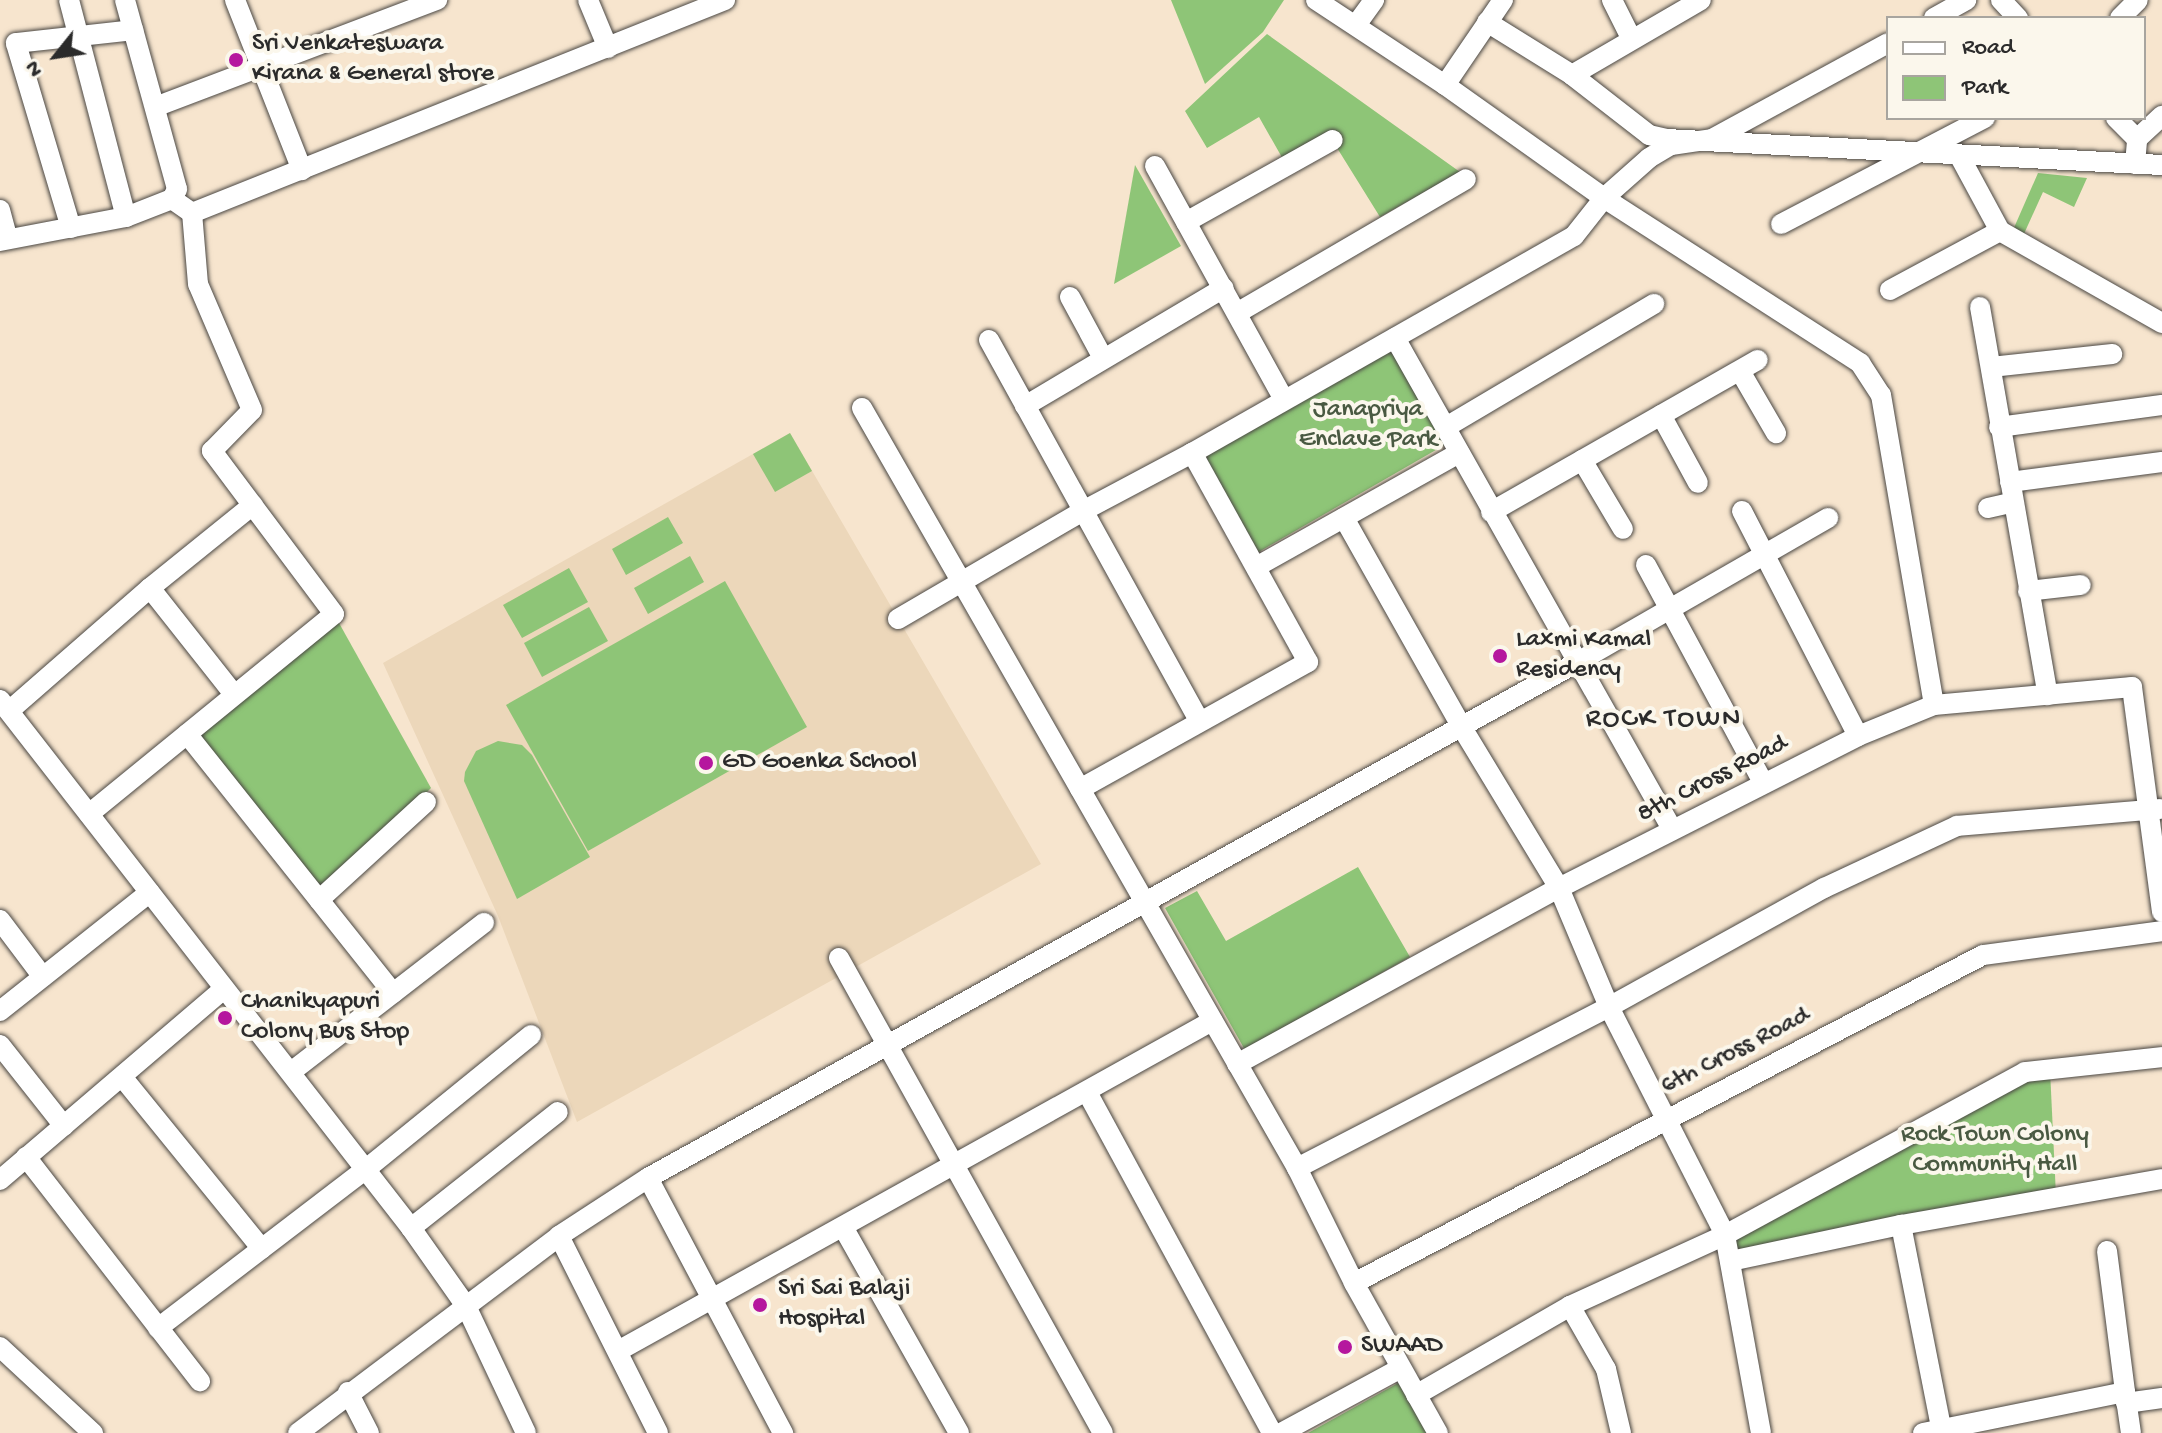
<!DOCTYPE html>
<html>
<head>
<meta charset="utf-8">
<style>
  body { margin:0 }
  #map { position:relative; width:2162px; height:1433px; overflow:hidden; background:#f7e5ce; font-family:"Gochi Hand",sans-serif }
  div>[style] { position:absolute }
  .built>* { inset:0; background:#ecd7ba }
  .green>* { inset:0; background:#8ec577 }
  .roads { filter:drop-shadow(0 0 2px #4a4743) drop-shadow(0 0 2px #4a4743) }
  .minor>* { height:20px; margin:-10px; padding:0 10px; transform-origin:10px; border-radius:10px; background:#fff }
  .dots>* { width:22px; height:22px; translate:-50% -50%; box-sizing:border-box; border:4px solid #fbf7ec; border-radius:50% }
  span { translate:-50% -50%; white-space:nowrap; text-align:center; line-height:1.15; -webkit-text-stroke:8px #fbf7ec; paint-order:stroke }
  .poi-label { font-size:26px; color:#2b2b2b }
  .left { translate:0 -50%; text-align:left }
  .park-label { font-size:26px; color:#495942 }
  .street-label { font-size:26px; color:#2b2b2b }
  .neighbourhood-label { font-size:28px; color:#2b2b2b; letter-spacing:2px }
  .legend { position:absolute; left:1886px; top:16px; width:260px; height:104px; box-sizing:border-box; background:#fbf7ec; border:2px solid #a8a59f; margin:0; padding:10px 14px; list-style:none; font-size:24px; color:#2b2b2b }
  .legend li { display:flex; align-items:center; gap:16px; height:40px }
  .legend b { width:40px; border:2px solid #a8a59f }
  .north { position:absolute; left:16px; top:16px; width:80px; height:80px; -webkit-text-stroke:6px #fbf7ec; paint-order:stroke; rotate:240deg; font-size:22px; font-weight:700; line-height:32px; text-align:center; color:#2b2b2b }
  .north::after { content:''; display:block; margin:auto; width:28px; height:36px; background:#2b2b2b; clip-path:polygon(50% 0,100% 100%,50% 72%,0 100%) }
</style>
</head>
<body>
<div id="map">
  <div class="built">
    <div style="clip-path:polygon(790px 433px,1041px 864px,577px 1122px,498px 916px,383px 663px)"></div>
  </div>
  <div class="green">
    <div style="clip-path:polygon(1171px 0,1284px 0,1263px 32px,1205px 84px)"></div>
    <div style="clip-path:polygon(1267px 34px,1460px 172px,1380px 217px,1329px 135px,1284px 161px,1259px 117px,1207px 148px,1185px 111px)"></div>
    <div style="clip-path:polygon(1135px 165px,1181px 246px,1114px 284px)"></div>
    <div style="clip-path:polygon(2038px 173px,2087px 178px,2074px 207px,2043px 192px,2023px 236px,2013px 230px)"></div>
    <div style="clip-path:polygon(1393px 348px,1448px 443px,1257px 553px,1202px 457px)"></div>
    <div style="clip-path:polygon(790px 433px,812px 471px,775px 492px,753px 454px)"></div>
    <div style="clip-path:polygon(668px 517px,683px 543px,626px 575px,612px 549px)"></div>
    <div style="clip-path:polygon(690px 556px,704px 582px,648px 614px,634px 588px)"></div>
    <div style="clip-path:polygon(569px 568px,588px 602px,522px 638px,503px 605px)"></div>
    <div style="clip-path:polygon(725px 581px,807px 727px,588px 851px,506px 705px)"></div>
    <div style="clip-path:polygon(589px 607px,608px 641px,542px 677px,524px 643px)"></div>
    <div style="clip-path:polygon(334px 614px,431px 788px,319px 900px,187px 734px)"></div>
    <div style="clip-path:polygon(498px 741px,522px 745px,532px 755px,590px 857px,517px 899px,464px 781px,465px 772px,476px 751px)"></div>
    <div style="clip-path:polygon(1358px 867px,1410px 957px,1245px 1050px,1165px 908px,1197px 891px,1226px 941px)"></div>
    <div style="clip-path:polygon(2050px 1070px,2056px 1196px,1731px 1261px,1725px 1235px)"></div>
    <div style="clip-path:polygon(1400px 1382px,1428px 1433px,1308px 1433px)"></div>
  </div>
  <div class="roads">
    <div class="minor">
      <div style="left:69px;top:0;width:224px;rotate:75.3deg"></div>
      <div style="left:235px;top:0;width:183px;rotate:68.5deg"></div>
      <div style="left:588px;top:0;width:52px;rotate:67.4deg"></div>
      <div style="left:1316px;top:0;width:154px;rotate:33.4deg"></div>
      <div style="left:1445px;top:85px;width:195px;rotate:35.4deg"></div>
      <div style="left:1604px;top:198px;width:305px;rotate:32.8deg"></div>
      <div style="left:1860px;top:363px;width:38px;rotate:57deg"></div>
      <div style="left:1881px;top:395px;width:314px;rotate:80.3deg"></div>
      <div style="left:1612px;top:0;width:42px;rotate:63.4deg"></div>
      <div style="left:2001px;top:0;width:25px;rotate:47deg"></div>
      <div style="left:1934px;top:18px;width:37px;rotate:-29deg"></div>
      <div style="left:2120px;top:18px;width:25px;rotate:-45deg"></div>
      <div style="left:1487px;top:22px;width:100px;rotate:31.9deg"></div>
      <div style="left:1572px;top:75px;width:98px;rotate:37.9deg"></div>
      <div style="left:1649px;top:135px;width:17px;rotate:13deg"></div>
      <div style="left:1666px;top:139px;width:497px;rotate:3deg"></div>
      <div style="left:1356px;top:25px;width:31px;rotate:-54deg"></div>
      <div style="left:1572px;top:75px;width:149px;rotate:-30.2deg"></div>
      <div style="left:1445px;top:85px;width:103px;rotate:-55.7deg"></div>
      <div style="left:155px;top:107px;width:302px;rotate:-20.8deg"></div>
      <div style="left:2116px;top:118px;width:30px;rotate:45deg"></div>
      <div style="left:2135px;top:164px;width:25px;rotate:-85deg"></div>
      <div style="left:2137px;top:139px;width:34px;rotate:-43deg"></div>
      <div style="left:1155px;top:166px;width:267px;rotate:61.1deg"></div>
      <div style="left:172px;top:199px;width:24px;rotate:35deg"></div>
      <div style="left:192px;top:213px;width:574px;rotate:-21.78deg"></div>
      <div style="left:0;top:210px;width:30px;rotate:75deg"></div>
      <div style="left:1186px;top:222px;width:168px;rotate:-29.2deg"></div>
      <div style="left:1781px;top:224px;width:230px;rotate:-27.5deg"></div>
      <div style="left:71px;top:228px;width:193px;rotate:-106.6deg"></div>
      <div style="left:16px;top:43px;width:118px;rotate:-6.3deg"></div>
      <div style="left:2000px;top:231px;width:186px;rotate:29.6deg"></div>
      <div style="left:0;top:241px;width:128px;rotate:-10.8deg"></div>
      <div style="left:126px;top:217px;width:49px;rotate:-21.4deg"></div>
      <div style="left:172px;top:199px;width:11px;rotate:-63deg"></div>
      <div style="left:177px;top:189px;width:196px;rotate:-105.4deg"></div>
      <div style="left:1890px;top:290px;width:125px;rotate:-28.2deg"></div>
      <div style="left:2000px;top:231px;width:84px;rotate:-118.4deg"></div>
      <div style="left:1070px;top:297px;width:69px;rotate:61.6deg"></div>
      <div style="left:1980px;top:307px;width:394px;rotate:80.1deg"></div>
      <div style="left:1237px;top:313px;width:265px;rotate:-30.3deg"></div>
      <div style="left:1395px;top:338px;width:564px;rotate:60.57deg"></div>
      <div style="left:989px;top:340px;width:436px;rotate:61.1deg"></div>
      <div style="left:1991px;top:367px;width:122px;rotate:-6.1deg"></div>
      <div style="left:1740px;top:371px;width:72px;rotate:59.9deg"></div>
      <div style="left:1025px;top:406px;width:231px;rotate:-30.7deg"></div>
      <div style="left:862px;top:408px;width:876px;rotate:60.21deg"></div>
      <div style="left:1297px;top:1168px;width:128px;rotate:63.6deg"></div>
      <div style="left:1354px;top:1283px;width:172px;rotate:60.8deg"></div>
      <div style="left:1661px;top:415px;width:77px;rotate:61.4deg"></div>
      <div style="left:1446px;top:427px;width:242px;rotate:-30.6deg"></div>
      <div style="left:1999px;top:427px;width:164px;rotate:-7.7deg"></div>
      <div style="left:1582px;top:460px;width:80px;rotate:59.3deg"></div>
      <div style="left:2010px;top:482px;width:153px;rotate:-7.5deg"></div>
      <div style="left:1988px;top:508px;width:26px;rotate:-13deg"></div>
      <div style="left:1742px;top:511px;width:253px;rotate:62.7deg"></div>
      <div style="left:1491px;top:512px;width:307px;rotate:-29.7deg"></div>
      <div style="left:1344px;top:518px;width:239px;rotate:60.6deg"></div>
      <div style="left:1461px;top:726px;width:189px;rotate:58.8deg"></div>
      <div style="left:1559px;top:888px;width:129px;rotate:67.2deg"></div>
      <div style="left:1609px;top:1007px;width:256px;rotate:63deg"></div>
      <div style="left:1725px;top:1235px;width:201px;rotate:79.7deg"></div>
      <div style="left:1646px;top:565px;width:247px;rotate:61.7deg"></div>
      <div style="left:1256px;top:567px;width:233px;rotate:-29.3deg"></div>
      <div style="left:150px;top:588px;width:132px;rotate:-38.9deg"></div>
      <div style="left:2028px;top:591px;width:53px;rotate:-6.5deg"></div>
      <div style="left:898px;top:619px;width:212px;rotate:-30.3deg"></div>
      <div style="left:1081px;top:512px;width:126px;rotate:-28deg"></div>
      <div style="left:1192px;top:453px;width:439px;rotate:-29.6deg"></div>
      <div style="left:1574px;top:236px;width:48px;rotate:-51.7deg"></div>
      <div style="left:1604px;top:198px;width:60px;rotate:-41.6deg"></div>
      <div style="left:1649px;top:158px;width:26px;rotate:-31deg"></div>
      <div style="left:1671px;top:145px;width:41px;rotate:-8.3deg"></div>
      <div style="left:1712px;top:139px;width:200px;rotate:-28.6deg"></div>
      <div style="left:0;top:700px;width:669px;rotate:52.1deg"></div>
      <div style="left:411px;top:1228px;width:95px;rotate:54.8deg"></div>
      <div style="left:466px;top:1306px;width:140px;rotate:64.7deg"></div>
      <div style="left:9px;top:711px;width:187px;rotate:-41.1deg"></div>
      <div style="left:150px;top:588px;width:134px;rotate:51.7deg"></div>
      <div style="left:187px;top:734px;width:331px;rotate:51.5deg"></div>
      <div style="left:1080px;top:789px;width:261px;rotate:-29.1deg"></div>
      <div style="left:1308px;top:662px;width:239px;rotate:-119deg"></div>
      <div style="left:89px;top:814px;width:316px;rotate:-39.2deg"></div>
      <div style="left:334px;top:614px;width:204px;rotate:-126.8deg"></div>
      <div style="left:212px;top:451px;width:57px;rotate:-45.7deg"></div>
      <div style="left:252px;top:410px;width:137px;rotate:-113.2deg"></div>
      <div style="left:198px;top:284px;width:71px;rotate:-94.8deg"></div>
      <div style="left:319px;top:900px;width:145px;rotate:-42.5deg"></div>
      <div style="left:0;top:920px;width:71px;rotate:53deg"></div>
      <div style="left:839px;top:958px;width:543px;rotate:60.94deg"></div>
      <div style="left:0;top:1011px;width:191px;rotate:-38.4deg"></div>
      <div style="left:0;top:1045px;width:103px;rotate:51.7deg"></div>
      <div style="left:1237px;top:1064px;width:367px;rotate:-28.7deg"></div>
      <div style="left:1559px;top:888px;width:335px;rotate:-26.9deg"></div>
      <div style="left:1858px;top:736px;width:82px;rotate:-22.2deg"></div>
      <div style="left:1934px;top:705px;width:199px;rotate:-5.2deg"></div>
      <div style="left:2132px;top:687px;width:227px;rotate:82.4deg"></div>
      <div style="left:291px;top:1072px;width:244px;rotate:-37.7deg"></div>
      <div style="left:123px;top:1078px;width:220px;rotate:50.9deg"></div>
      <div style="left:1087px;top:1092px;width:388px;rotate:61.5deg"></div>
      <div style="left:26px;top:1157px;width:284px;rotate:52.2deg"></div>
      <div style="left:1297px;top:1168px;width:351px;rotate:-27.3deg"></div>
      <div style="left:1609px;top:1007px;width:246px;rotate:-29deg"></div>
      <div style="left:1824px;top:888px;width:147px;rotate:-25deg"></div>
      <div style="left:1957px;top:826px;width:204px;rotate:-4.8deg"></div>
      <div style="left:648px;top:1178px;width:289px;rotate:62.1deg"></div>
      <div style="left:0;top:1180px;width:294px;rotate:-40.5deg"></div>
      <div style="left:1901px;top:1225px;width:212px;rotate:78.8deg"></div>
      <div style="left:843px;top:1227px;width:236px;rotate:60.6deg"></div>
      <div style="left:411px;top:1228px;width:187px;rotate:-38.3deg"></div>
      <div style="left:559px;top:1236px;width:220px;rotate:63.3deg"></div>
      <div style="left:2107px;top:1251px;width:142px;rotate:82.7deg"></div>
      <div style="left:1731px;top:1261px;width:174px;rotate:-12deg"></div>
      <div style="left:1901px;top:1225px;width:265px;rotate:-10deg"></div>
      <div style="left:1354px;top:1283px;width:709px;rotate:-27.54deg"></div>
      <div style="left:1983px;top:955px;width:181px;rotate:-7.6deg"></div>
      <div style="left:1570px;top:1306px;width:73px;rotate:60.3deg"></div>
      <div style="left:1606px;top:1369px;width:66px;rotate:76.8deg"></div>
      <div style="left:158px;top:1328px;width:260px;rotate:-37.4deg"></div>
      <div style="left:365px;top:1170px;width:214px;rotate:-39.1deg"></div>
      <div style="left:0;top:1347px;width:127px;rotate:42.8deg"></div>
      <div style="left:618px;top:1351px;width:680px;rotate:-29.05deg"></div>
      <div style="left:348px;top:1392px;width:46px;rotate:62.9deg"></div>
      <div style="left:1416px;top:1395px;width:178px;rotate:-30deg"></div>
      <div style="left:1570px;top:1306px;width:170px;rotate:-24.6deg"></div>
      <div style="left:1725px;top:1235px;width:341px;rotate:-28.5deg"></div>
      <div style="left:2025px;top:1072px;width:138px;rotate:-6.2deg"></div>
      <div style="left:2126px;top:1403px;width:36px;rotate:-8deg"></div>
      <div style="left:298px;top:1433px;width:327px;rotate:-37deg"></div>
      <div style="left:559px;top:1236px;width:106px;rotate:-33.1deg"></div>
      <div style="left:648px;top:1178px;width:1061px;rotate:-29.03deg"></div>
      <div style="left:1576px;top:663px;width:291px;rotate:-29.9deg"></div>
      <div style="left:1281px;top:1433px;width:136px;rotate:-28.4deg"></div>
      <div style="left:1923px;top:1433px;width:206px;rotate:-11.5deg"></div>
      <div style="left:2125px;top:1392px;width:41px;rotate:81.7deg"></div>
    </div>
  </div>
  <div class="dots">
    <div style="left:236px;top:60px;background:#b5179e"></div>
    <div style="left:1500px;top:656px;background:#b5179e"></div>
    <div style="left:706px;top:763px;background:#b5179e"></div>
    <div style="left:225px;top:1018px;background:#b5179e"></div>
    <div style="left:760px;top:1305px;background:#b5179e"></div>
    <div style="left:1345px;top:1347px;background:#b5179e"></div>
  </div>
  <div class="poi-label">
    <span class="left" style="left:252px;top:60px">Sri Venkateswara<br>Kirana &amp; General store</span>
    <span class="left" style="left:1516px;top:656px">Laxmi Kamal<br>Residency</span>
    <span class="left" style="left:722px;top:763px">GD Goenka School</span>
    <span class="left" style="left:241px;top:1018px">Chanikyapuri<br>Colony Bus Stop</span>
    <span class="left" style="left:778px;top:1305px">Sri Sai Balaji<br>Hospital</span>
    <span class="left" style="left:1361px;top:1347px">SWAAD</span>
  </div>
  <div class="park-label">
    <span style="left:1368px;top:426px">Janapriya<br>Enclave Park</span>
    <span style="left:1995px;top:1151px">Rock Town Colony<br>Community Hall</span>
  </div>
  <div class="street-label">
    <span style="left:1713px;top:780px;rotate:-27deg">8th Cross Road</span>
    <span style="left:1736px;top:1052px;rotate:-27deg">6th Cross Road</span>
  </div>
  <div class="neighbourhood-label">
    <span style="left:1664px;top:720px">ROCK TOWN</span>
  </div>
  <ul class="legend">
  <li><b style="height:10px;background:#fff"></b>Road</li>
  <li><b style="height:22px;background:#8ec577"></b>Park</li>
  </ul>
  <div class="north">N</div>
</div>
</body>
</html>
